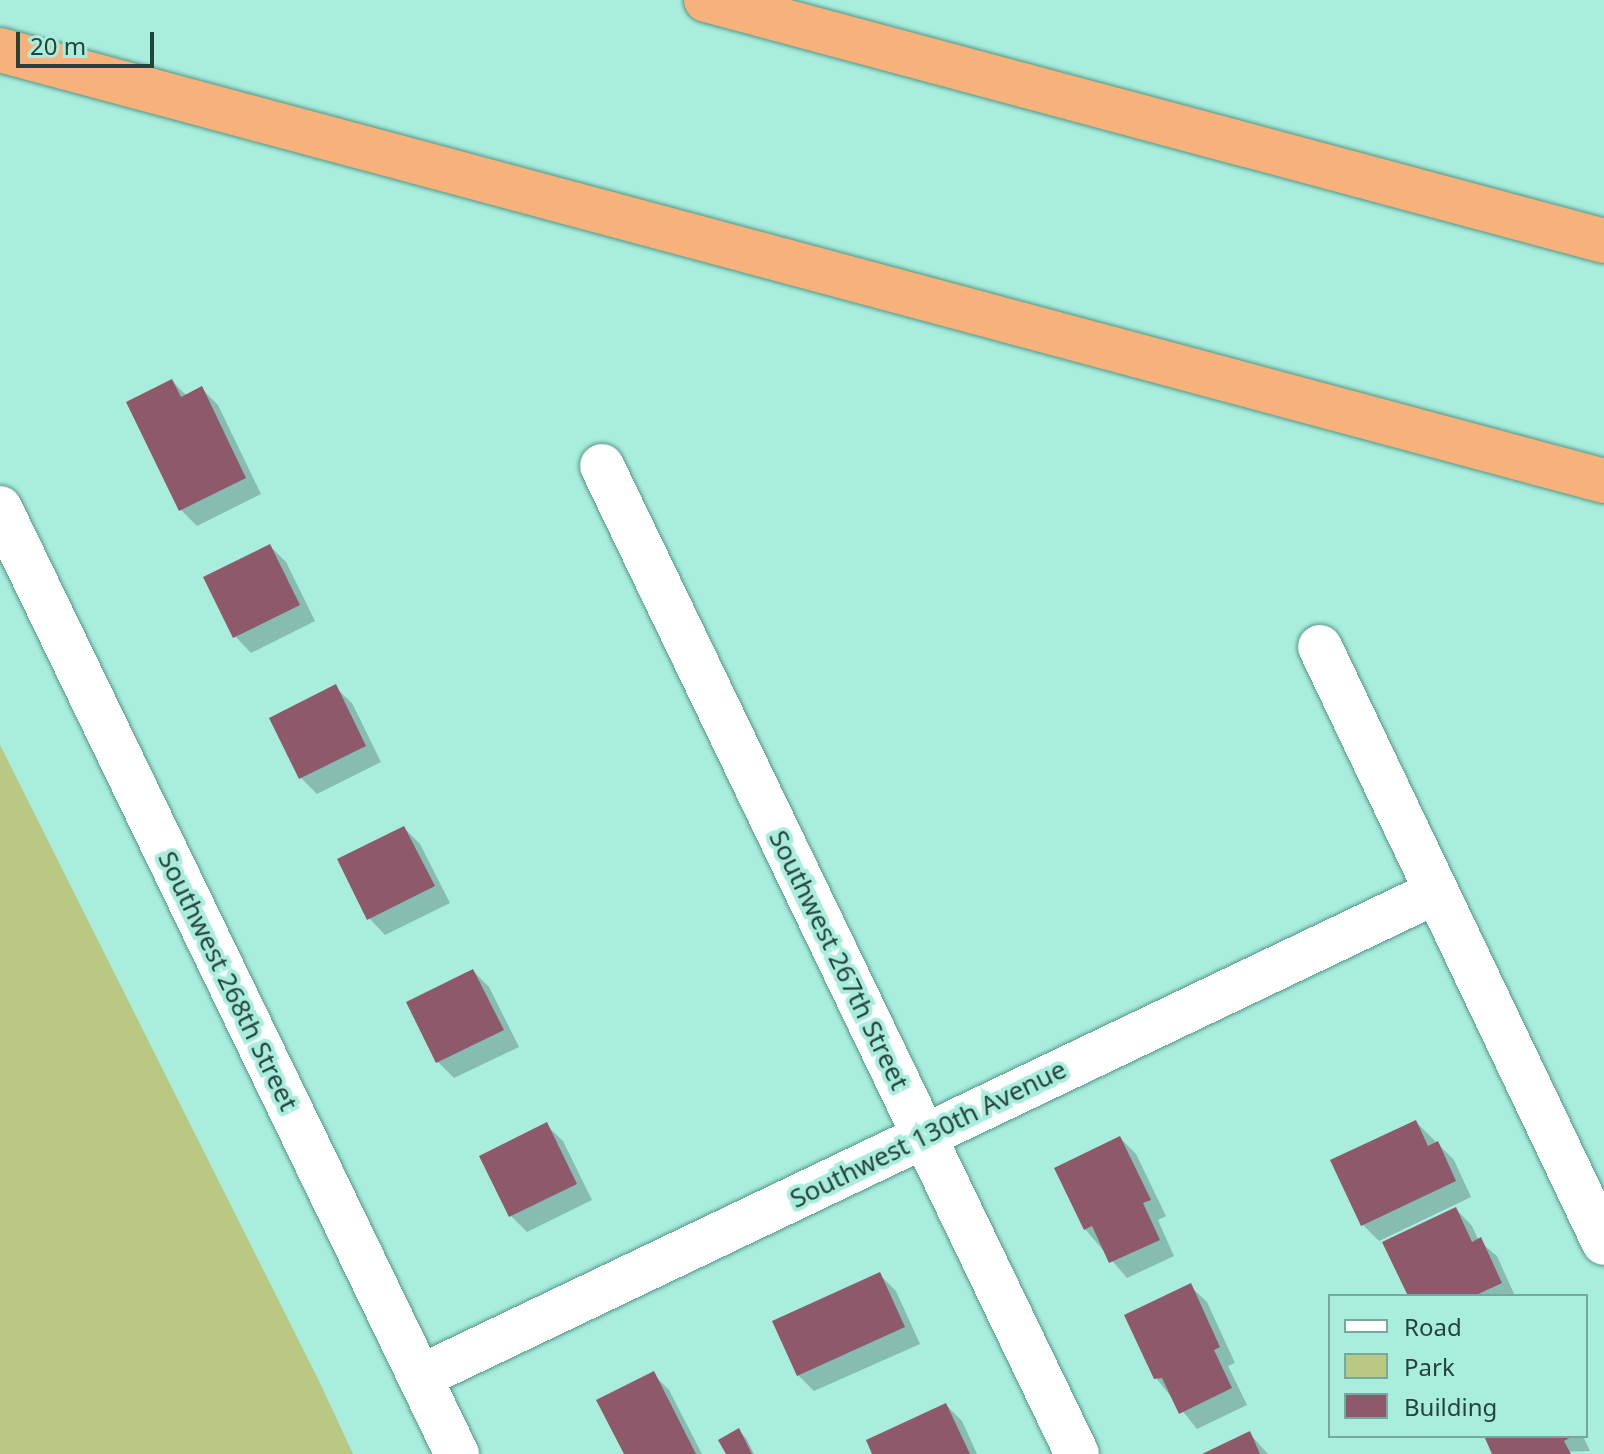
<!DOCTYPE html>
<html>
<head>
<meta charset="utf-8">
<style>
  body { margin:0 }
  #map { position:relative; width:1604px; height:1454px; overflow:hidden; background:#a9eddd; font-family:"Noto Sans",sans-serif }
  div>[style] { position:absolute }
  .green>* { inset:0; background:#b9c883 }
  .shadow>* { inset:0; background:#0003 }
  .building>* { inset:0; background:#8e5a6b }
  .roads { filter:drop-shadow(0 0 2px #539587) drop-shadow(0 0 2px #539587) }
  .minor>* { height:44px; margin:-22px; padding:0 22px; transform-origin:22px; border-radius:22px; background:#fff }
  .secondary>* { height:44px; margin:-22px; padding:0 22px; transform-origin:22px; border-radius:22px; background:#fff }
  .motorway>* { height:44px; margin:-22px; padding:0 22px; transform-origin:22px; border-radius:22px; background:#f7b27b }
  span { translate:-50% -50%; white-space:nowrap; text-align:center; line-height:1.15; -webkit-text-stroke:8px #a9eddd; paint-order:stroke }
  .street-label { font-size:26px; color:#26423c }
  .legend { position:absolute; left:1328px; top:1294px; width:260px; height:144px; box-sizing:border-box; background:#a9eddd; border:2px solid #75a99d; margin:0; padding:10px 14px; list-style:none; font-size:24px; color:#26423c }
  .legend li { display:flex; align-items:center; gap:16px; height:40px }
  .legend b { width:40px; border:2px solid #75a99d }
  .scale { position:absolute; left:16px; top:32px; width:138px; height:36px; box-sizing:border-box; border:4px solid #26423c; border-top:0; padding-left:10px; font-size:24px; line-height:28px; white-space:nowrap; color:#26423c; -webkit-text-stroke:6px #a9eddd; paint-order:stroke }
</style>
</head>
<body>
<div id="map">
  <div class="green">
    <div style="clip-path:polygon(0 745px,320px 1383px,353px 1454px,0 1454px)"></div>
  </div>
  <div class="shadow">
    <div style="clip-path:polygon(172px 381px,187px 396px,202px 389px,218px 405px,261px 494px,197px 526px,181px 510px)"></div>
    <div style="clip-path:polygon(270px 546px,286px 562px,315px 621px,251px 653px,235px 636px)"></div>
    <div style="clip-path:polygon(335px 687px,352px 703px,381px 762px,317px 794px,301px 778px)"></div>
    <div style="clip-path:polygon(404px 828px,420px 844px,450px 903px,385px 935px,369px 918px)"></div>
    <div style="clip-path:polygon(473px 971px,489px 987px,519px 1047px,454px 1078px,438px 1062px)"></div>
    <div style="clip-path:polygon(1416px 1122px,1454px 1160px,1471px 1197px,1379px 1241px,1363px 1225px)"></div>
    <div style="clip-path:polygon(546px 1125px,563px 1141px,592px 1200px,527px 1232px,511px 1216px)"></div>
    <div style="clip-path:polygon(1120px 1138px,1136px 1154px,1166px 1216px,1158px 1220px,1174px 1256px,1127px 1278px,1085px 1229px)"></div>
    <div style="clip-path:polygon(1456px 1209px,1472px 1226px,1479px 1241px,1497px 1256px,1515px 1296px,1410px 1296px)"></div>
    <div style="clip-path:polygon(880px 1275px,896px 1291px,920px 1344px,814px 1391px,798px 1375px)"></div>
    <div style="clip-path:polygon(1190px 1286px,1207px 1302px,1235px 1363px,1228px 1366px,1247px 1405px,1197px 1429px,1156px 1378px)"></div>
    <div style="clip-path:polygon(653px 1374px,669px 1390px,702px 1454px,626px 1454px)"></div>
    <div style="clip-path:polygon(946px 1405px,962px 1421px,977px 1454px,875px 1454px)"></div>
    <div style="clip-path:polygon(739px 1431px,746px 1438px,754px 1454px,728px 1454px)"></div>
    <div style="clip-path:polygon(1250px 1434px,1268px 1454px,1206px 1454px)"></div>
    <div style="clip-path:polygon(1486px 1436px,1583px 1436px,1590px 1451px,1494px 1454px)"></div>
  </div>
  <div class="building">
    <div style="clip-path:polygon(172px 379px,181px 397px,202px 386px,246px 478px,179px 511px,126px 402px)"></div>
    <div style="clip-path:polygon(270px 544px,300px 605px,233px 638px,203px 577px)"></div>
    <div style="clip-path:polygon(336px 684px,366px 746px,299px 779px,269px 718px)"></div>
    <div style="clip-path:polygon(404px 826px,435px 886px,367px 920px,337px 859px)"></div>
    <div style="clip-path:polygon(473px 969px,504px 1030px,436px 1063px,406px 1002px)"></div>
    <div style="clip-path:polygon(1416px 1120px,1428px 1146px,1438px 1141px,1456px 1181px,1361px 1226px,1330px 1160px)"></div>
    <div style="clip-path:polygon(547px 1122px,577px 1184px,509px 1217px,479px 1156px)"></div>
    <div style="clip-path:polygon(1120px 1136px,1151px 1200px,1143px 1203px,1160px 1240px,1109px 1263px,1092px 1226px,1084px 1230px,1054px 1168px)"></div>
    <div style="clip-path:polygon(1456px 1207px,1472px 1242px,1481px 1237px,1502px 1283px,1474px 1296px,1408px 1296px,1382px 1242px)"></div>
    <div style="clip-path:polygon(880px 1272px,905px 1327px,797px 1376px,772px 1321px)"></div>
    <div style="clip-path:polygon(1191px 1283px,1220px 1347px,1214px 1350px,1232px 1388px,1179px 1414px,1162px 1378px,1154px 1379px,1124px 1315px)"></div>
    <div style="clip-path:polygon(654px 1371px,696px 1454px,624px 1454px,596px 1400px)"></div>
    <div style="clip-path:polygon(946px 1403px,970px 1454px,872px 1454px,866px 1440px)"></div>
    <div style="clip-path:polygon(739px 1428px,752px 1454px,726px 1454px,718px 1440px)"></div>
    <div style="clip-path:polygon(1250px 1431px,1260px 1454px,1202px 1454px)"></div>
    <div style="clip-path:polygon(1484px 1436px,1573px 1436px,1564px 1441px,1571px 1454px,1492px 1454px)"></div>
  </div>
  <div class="roads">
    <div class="minor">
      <div style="left:602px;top:466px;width:1096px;rotate:64.32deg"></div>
      <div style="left:1320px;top:647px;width:660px;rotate:64.52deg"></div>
      <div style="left:420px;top:1377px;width:1126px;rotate:-25.52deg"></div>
    </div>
    <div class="secondary">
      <div style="left:0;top:508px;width:1051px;rotate:64.22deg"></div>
    </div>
    <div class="motorway">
      <div style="left:706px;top:0;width:930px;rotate:15.02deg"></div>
      <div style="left:0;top:50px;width:1661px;rotate:15.04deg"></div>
    </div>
  </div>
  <div class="street-label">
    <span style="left:839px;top:960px;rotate:64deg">Southwest 267th Street</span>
    <span style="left:228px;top:981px;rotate:64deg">Southwest 268th Street</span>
    <span style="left:928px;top:1134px;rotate:-26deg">Southwest 130th Avenue</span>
  </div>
  <ul class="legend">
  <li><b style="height:10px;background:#fff"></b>Road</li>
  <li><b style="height:22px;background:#b9c883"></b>Park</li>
  <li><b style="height:22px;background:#8e5a6b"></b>Building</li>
  </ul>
  <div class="scale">20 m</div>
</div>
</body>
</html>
